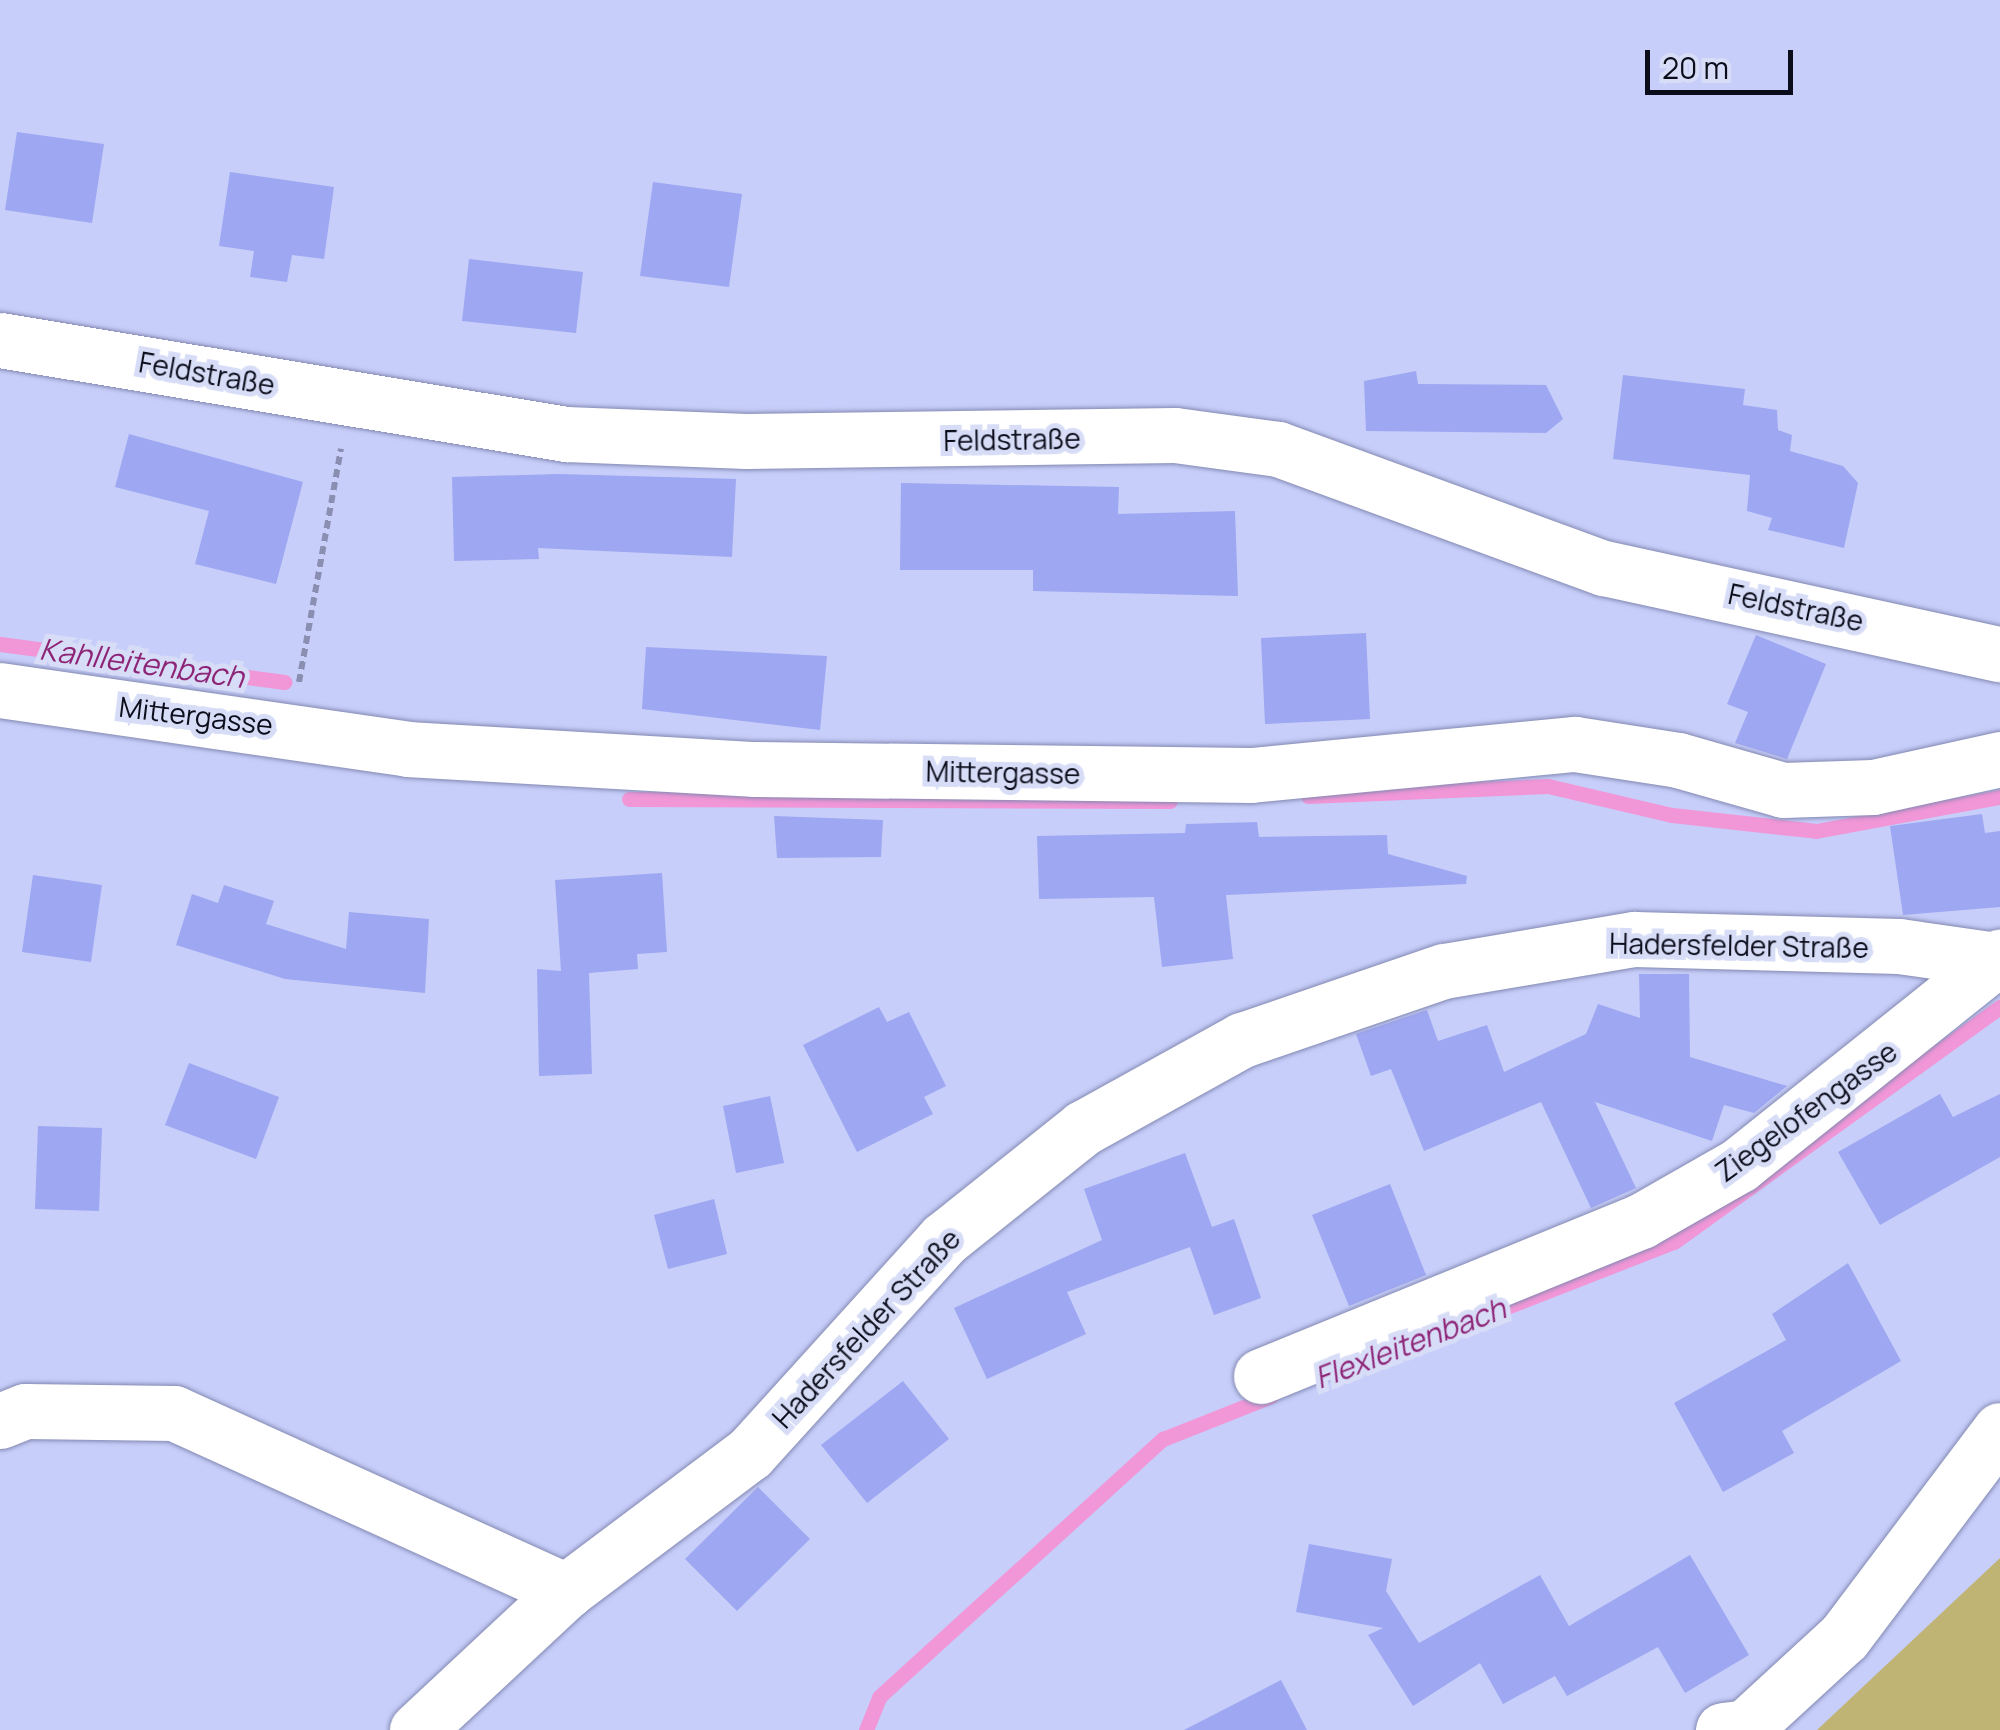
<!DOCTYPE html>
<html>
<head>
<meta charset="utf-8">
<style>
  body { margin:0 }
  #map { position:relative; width:2000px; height:1730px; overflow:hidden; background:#c7cefa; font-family:Manrope,sans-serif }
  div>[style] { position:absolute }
  .green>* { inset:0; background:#c0b475 }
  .stream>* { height:15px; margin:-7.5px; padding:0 7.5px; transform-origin:7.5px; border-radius:7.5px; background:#f196d7 }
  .building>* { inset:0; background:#9ea7f1 }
  .path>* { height:6px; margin-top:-3px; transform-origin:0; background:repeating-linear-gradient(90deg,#8a8fb2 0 8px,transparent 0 13px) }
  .roads { filter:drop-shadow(0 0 2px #8389b1) drop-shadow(0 0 2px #8389b1) }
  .minor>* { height:55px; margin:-27.5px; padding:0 27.5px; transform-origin:27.5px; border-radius:27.5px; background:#fff }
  span { translate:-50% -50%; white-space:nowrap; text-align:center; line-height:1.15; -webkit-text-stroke:10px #d8ddf7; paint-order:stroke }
  .street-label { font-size:28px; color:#0b0d1b }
  .water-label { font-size:30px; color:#8d2577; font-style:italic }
  .scale { position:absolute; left:1645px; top:50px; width:148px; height:45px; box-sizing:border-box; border:5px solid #0b0d1b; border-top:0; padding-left:12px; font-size:30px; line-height:35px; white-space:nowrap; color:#0b0d1b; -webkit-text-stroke:8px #d8ddf7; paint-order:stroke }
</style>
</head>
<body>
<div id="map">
  <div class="green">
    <div style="clip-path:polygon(2000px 1558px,2000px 1730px,1817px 1730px)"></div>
  </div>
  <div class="stream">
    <div style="left:0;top:644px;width:287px;rotate:7.6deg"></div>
    <div style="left:1308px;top:796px;width:240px;rotate:-2.4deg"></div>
    <div style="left:1548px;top:786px;width:127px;rotate:13.2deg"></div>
    <div style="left:1672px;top:815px;width:145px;rotate:6.3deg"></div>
    <div style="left:1816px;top:831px;width:187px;rotate:-10.5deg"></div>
    <div style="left:629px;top:799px;width:541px;rotate:0.21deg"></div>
    <div style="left:1368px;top:1361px;width:328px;rotate:-21.3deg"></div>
    <div style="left:1674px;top:1242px;width:402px;rotate:-35.8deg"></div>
    <div style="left:866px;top:1730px;width:35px;rotate:-68deg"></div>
    <div style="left:879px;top:1697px;width:384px;rotate:-42.3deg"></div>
    <div style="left:1163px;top:1439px;width:116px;rotate:-21.7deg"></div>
  </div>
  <div class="building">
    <div style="clip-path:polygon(17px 132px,104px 144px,92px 223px,5px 210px)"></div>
    <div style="clip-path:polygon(230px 172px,334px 187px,324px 259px,292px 255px,287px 282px,250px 277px,254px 251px,219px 246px)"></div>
    <div style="clip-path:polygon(653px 182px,742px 194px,729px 287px,640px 276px)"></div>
    <div style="clip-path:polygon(469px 259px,583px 272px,576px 333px,462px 321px)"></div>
    <div style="clip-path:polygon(1416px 371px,1418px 384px,1546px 385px,1563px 419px,1546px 433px,1366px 431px,1364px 381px)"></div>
    <div style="clip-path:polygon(1623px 375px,1745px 389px,1743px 405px,1777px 410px,1778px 430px,1792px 435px,1790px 451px,1843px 466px,1858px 483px,1844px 548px,1768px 530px,1772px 518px,1747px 511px,1750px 475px,1613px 459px)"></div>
    <div style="clip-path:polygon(129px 434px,303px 482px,276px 584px,195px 564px,209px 511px,115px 487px)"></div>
    <div style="clip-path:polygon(559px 474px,736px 479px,732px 557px,538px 548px,539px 559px,454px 561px,452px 477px)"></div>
    <div style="clip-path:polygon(901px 483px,1119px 487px,1118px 514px,1235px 511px,1238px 596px,1033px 591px,1033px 570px,900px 570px)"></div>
    <div style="clip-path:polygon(1366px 633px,1370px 719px,1265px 724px,1261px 638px)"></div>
    <div style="clip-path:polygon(1756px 635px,1826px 664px,1787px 759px,1735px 743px,1748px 712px,1727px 704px)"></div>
    <div style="clip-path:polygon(646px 647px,827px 656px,820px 730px,642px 709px)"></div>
    <div style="clip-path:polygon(1982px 814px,1985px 833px,2000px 831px,2000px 907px,1903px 915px,1890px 826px)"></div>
    <div style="clip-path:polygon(774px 816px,883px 820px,881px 857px,777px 858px)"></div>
    <div style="clip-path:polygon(1257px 822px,1259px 837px,1387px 835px,1388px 854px,1467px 876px,1466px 884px,1226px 895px,1233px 959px,1162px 967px,1154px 897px,1039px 899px,1037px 836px,1185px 833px,1186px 824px)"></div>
    <div style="clip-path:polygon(662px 873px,667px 952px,637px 954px,638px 969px,589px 973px,592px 1074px,539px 1076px,537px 969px,561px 971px,555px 880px)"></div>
    <div style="clip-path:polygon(33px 875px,102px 885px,91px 962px,22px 952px)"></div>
    <div style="clip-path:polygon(224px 885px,274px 901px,266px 924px,346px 949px,349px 912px,429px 919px,425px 993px,285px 979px,176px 945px,192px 894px,218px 903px)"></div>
    <div style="clip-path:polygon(1639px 974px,1689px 974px,1690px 1057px,1787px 1086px,1754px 1113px,1724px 1105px,1712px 1141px,1595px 1102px,1636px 1188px,1591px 1208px,1541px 1102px,1424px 1151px,1391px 1069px,1371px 1076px,1356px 1034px,1427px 1010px,1438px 1041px,1487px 1025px,1504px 1072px,1586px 1034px,1598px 1004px,1640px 1018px)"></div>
    <div style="clip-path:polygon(879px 1007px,887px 1022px,909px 1012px,946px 1086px,924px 1097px,933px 1114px,857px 1152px,803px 1045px)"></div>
    <div style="clip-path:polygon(189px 1063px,279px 1097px,256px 1159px,165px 1125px)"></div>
    <div style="clip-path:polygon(1940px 1094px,1953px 1117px,2000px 1094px,2000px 1157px,1880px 1225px,1838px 1152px)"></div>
    <div style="clip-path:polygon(770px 1096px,784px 1163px,736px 1173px,723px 1106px)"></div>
    <div style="clip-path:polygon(38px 1126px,102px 1128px,99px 1211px,35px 1209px)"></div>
    <div style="clip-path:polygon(1185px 1153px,1212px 1227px,1234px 1219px,1261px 1298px,1214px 1315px,1190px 1247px,1067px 1292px,1086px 1334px,987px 1379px,954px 1308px,1102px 1240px,1084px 1189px)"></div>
    <div style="clip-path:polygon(1390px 1184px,1426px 1275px,1349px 1306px,1312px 1215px)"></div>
    <div style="clip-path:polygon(714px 1199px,727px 1254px,668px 1269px,654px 1215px)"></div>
    <div style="clip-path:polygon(1848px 1263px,1901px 1361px,1782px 1431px,1794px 1453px,1723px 1492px,1674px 1403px,1786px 1340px,1772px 1314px)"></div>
    <div style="clip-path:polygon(903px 1381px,949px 1439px,867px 1503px,821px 1445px)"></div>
    <div style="clip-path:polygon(758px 1487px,810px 1539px,737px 1611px,685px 1559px)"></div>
    <div style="clip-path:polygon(1309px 1544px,1392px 1559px,1386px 1591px,1419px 1643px,1540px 1575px,1569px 1626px,1690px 1555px,1749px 1655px,1685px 1693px,1658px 1647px,1567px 1696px,1555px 1676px,1503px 1704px,1480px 1663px,1413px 1706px,1368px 1635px,1383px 1628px,1296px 1612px)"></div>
    <div style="clip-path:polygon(1281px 1680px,1307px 1730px,1184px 1730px)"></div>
  </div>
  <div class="path">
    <div style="left:299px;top:682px;width:237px;rotate:-79.8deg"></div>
  </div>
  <div class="roads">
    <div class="minor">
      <div style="left:0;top:340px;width:574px;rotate:9.43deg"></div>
      <div style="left:566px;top:434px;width:180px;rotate:2.2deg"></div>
      <div style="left:746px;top:441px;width:429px;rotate:-0.8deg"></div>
      <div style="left:1175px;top:435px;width:104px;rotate:7.7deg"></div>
      <div style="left:1278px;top:449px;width:347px;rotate:20.1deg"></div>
      <div style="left:1604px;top:568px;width:405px;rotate:12.3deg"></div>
      <div style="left:0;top:690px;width:411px;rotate:8.2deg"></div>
      <div style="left:407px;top:749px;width:349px;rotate:3.3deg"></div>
      <div style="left:755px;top:769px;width:496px;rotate:0.7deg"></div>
      <div style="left:1251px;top:775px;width:325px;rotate:-5.5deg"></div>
      <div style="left:1575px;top:744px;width:104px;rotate:8.8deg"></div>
      <div style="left:1678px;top:760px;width:109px;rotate:15.9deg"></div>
      <div style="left:1783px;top:790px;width:90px;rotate:-1.9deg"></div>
      <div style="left:1873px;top:787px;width:130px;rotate:-12.4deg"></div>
      <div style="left:1261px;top:1376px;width:410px;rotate:-22.2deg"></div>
      <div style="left:1641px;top:1221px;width:113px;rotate:-29.7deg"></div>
      <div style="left:1739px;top:1165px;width:334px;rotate:-38.6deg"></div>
      <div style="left:0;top:1421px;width:27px;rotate:-22deg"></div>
      <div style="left:25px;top:1411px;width:149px;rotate:0.8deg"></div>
      <div style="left:174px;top:1413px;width:431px;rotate:24.4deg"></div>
      <div style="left:566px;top:1591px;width:230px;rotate:-36.9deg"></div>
      <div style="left:750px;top:1453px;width:289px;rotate:-47.8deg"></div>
      <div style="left:944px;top:1239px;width:178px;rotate:-38.6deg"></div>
      <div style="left:1083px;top:1128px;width:182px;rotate:-29deg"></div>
      <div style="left:1242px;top:1040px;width:213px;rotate:-18.9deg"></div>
      <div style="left:1444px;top:971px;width:193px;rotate:-9.6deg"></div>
      <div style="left:1634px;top:939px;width:265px;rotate:1.5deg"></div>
      <div style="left:1899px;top:946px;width:98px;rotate:8.2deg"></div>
      <div style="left:417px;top:1730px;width:204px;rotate:-43deg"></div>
      <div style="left:1723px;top:1730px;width:23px;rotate:-7deg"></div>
      <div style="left:1746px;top:1727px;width:133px;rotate:-42.6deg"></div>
      <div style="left:1844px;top:1637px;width:259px;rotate:-53deg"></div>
    </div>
  </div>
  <div class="street-label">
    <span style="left:207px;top:373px;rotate:10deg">Feldstraße</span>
    <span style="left:1012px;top:439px;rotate:-1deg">Feldstraße</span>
    <span style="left:1796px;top:607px;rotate:12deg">Feldstraße</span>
    <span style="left:196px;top:715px;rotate:7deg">Mittergasse</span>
    <span style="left:1003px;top:772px;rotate:1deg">Mittergasse</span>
    <span style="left:1739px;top:945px;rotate:1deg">Hadersfelder Straße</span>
    <span style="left:1806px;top:1111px;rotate:-36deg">Ziegelofengasse</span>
    <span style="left:866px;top:1328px;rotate:-47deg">Hadersfelder Straße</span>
  </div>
  <div class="water-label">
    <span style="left:142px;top:663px;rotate:8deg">Kahlleitenbach</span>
    <span style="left:1410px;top:1343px;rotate:-21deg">Flexleitenbach</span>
  </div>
  <div class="scale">20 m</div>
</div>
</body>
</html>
